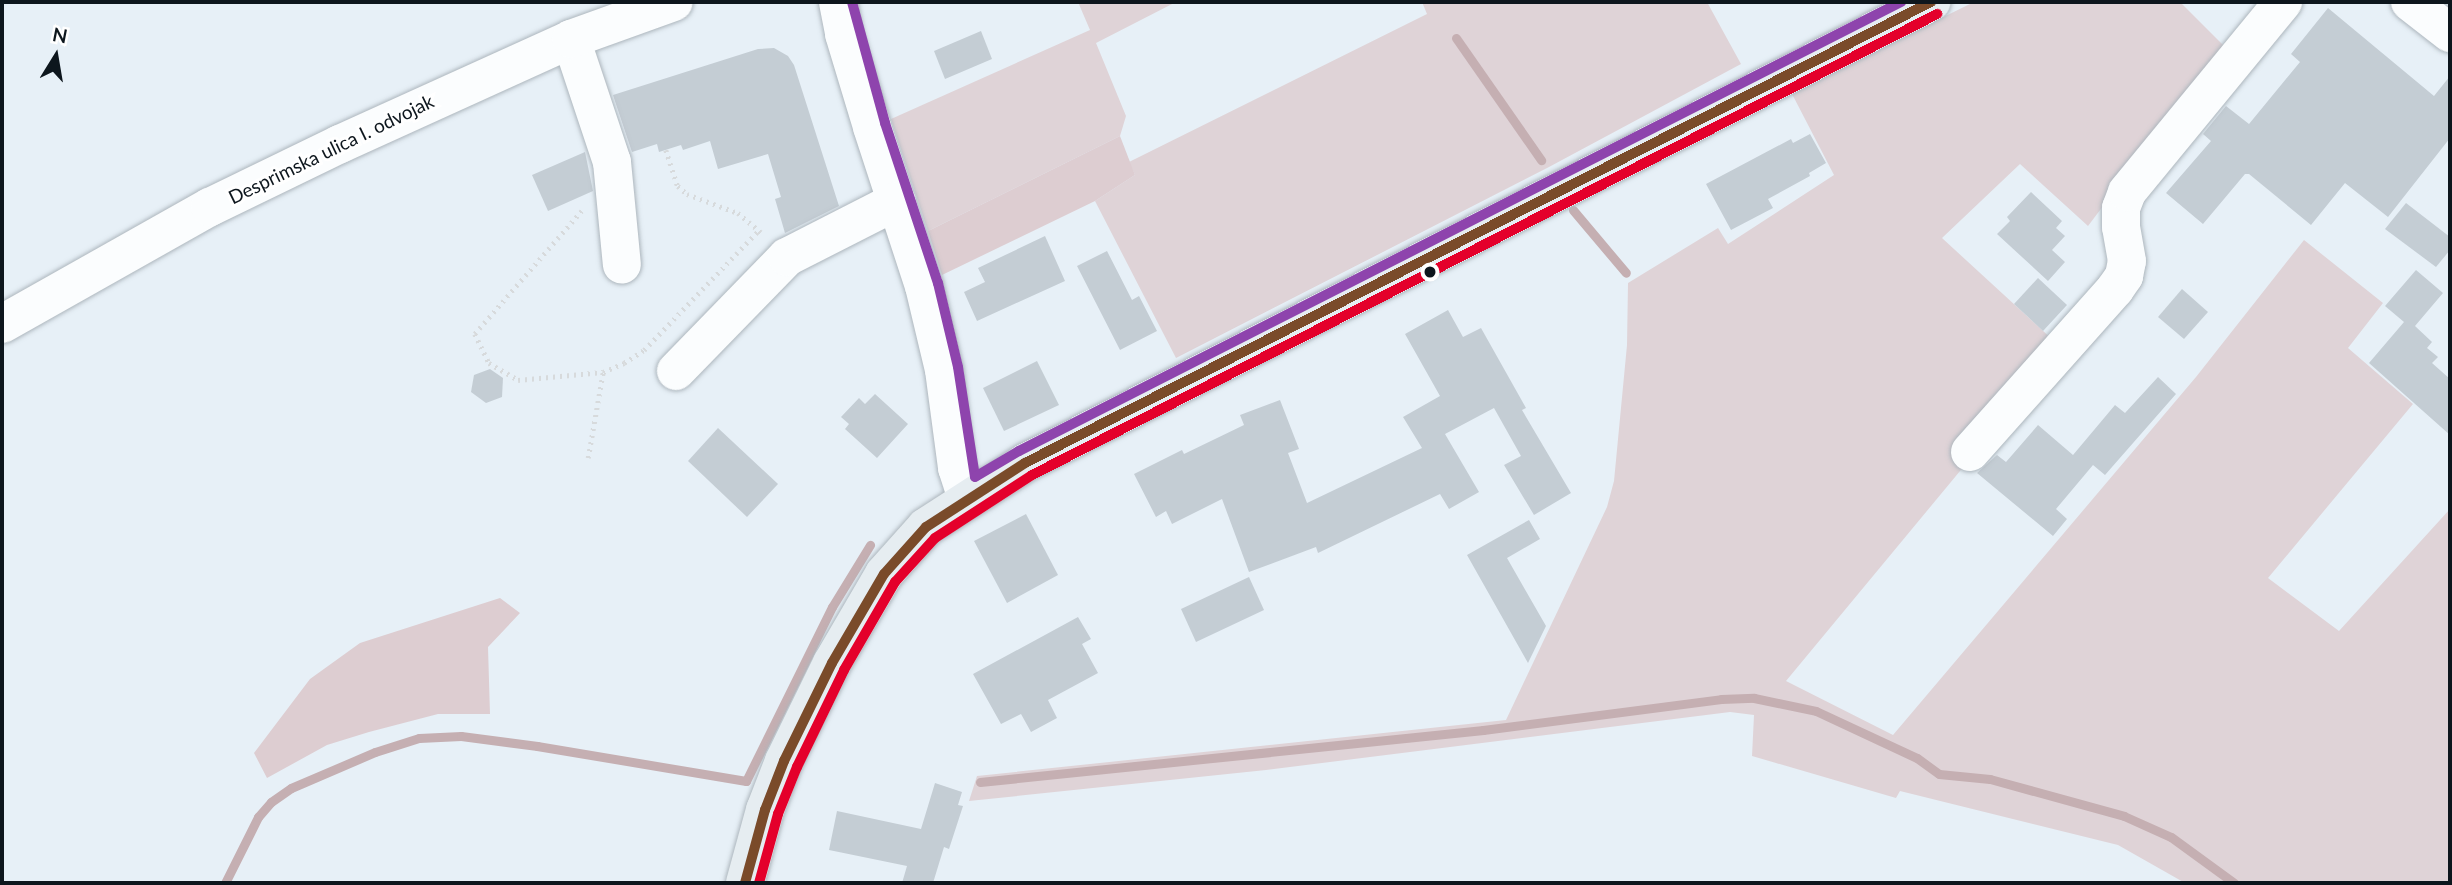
<!DOCTYPE html>
<html>
<head>
<meta charset="utf-8">
<style>
  body { margin:0 }
  #map { position:relative; width:2452px; height:885px; overflow:hidden; background:#e7f0f7; font-family:Lato,sans-serif }
  div>[style] { position:absolute }
  .green>* { inset:0; background:#dfd3d7 }
  .forest>* { inset:0; background:#ddcdd1 }
  .stream>* { height:9px; margin:-4.5px; padding:0 4.5px; transform-origin:4.5px; border-radius:4.5px; background:#c5afb2 }
  .building>* { inset:0; background:#c4cdd4 }
  .path>* { height:4.5px; margin-top:-2.25px; transform-origin:0; background:repeating-linear-gradient(90deg,#d7dadc 0 2px,transparent 0 7px) }
  .roads { filter:drop-shadow(0 0 2px #adb6bd) drop-shadow(0 0 2px #adb6bd) }
  .minor>* { height:38px; margin:-19px; padding:0 19px; transform-origin:19px; border-radius:19px; background:#fbfdfe }
  .major>* { height:38px; margin:-19px; padding:0 19px; transform-origin:19px; border-radius:19px; background:#e6edf1 }
  .bus-1>* { height:10px; margin:-5px; padding:0 5px; transform-origin:5px; border-radius:5px; background:#7a4b2a }
  .bus-2>* { height:10px; margin:-5px; padding:0 5px; transform-origin:5px; border-radius:5px; background:#e4002b }
  .bus-3>* { height:10px; margin:-5px; padding:0 5px; transform-origin:5px; border-radius:5px; background:#8e44ad }
  .dots>* { width:19px; height:19px; translate:-50% -50%; box-sizing:border-box; border:4px solid #fff; border-radius:50% }
  span { translate:-50% -50%; white-space:nowrap; text-align:center; line-height:1.15; -webkit-text-stroke:6px #fff; paint-order:stroke }
  .street-label { font-size:19px; color:#0d161d }
  .frame { position:absolute; inset:0; border:4px solid #0d161d; pointer-events:none }
  .north { position:absolute; left:21px; top:21px; width:70px; height:70px; -webkit-text-stroke:5px #fff; paint-order:stroke; rotate:11deg; font-size:19px; font-weight:700; line-height:28px; text-align:center; color:#0d161d }
  .north::after { content:''; display:block; margin:auto; width:24px; height:32px; background:#0d161d; clip-path:polygon(50% 0,100% 100%,50% 72%,0 100%) }
</style>
</head>
<body>
<div id="map">
  <div class="green">
    <div style="clip-path:polygon(1078px 2px,1176px 2px,1096px 43px,1126px 116px,1120px 136px,928px 231px,891px 119px,1090px 30px)"></div>
    <div style="clip-path:polygon(1422px 2px,1707px 2px,1741px 64px,1549px 167px,1176px 358px,1095px 201px,1135px 175px,1129px 162px,1427px 14px)"></div>
    <div style="clip-path:polygon(1974px 2px,2180px 2px,2224px 46px,2088px 226px,2020px 164px,1942px 238px,2054px 341px,1965px 465px,1786px 681px,1893px 735px,2196px 377px,2304px 240px,2383px 303px,2348px 348px,2413px 404px,2268px 578px,2339px 631px,2450px 509px,2450px 883px,2185px 883px,2118px 845px,1900px 791px,1896px 798px,1752px 756px,1754px 715px,1730px 712px,1266px 770px,969px 801px,977px 776px,1506px 720px,1607px 507px,1614px 481px,1627px 345px,1628px 283px,1718px 228px,1728px 244px,1834px 175px,1791px 92px)"></div>
  </div>
  <div class="forest">
    <div style="clip-path:polygon(1120px 136px,1135px 175px,1095px 201px,942px 275px,928px 231px)"></div>
    <div style="clip-path:polygon(500px 598px,520px 613px,488px 647px,490px 714px,438px 714px,369px 732px,327px 745px,267px 778px,254px 753px,310px 679px,360px 643px)"></div>
  </div>
  <div class="stream">
    <div style="left:1456px;top:38px;width:149px;rotate:55.1deg"></div>
    <div style="left:1573px;top:210px;width:82px;rotate:49.9deg"></div>
    <div style="left:980px;top:782px;width:506px;rotate:-5.9deg"></div>
    <div style="left:1483px;top:730px;width:240px;rotate:-7.4deg"></div>
    <div style="left:1721px;top:699px;width:33px;rotate:-2deg"></div>
    <div style="left:1754px;top:698px;width:63px;rotate:11.8deg"></div>
    <div style="left:1816px;top:711px;width:111px;rotate:25deg"></div>
    <div style="left:1917px;top:758px;width:27px;rotate:36deg"></div>
    <div style="left:1939px;top:774px;width:51px;rotate:5.6deg"></div>
    <div style="left:1990px;top:779px;width:139px;rotate:15.4deg"></div>
    <div style="left:2124px;top:816px;width:51px;rotate:24.1deg"></div>
    <div style="left:2171px;top:837px;width:78px;rotate:36.1deg"></div>
    <div style="left:225px;top:883px;width:74px;rotate:-63.4deg"></div>
    <div style="left:258px;top:817px;width:20px;rotate:-49deg"></div>
    <div style="left:271px;top:802px;width:24px;rotate:-35deg"></div>
    <div style="left:291px;top:788px;width:91px;rotate:-23.2deg"></div>
    <div style="left:375px;top:752px;width:46px;rotate:-17.7deg"></div>
    <div style="left:419px;top:738px;width:42px;rotate:-2.7deg"></div>
    <div style="left:461px;top:736px;width:77px;rotate:7.5deg"></div>
    <div style="left:537px;top:746px;width:212px;rotate:9.5deg"></div>
    <div style="left:746px;top:781px;width:194px;rotate:-63.7deg"></div>
    <div style="left:832px;top:607px;width:73px;rotate:-58.5deg"></div>
  </div>
  <div class="building">
    <div style="clip-path:polygon(2328px 8px,2434px 96px,2450px 76px,2450px 138px,2388px 217px,2345px 183px,2311px 225px,2249px 174px,2245px 174px,2203px 224px,2166px 193px,2211px 141px,2203px 134px,2226px 106px,2249px 124px,2300px 62px,2291px 54px)"></div>
    <div style="clip-path:polygon(981px 31px,992px 59px,945px 79px,934px 51px)"></div>
    <div style="clip-path:polygon(774px 48px,788px 56px,794px 65px,839px 206px,785px 233px,775px 199px,781px 197px,768px 154px,718px 169px,710px 141px,683px 150px,681px 145px,659px 152px,657px 144px,632px 152px,613px 95px,758px 49px)"></div>
    <div style="clip-path:polygon(1810px 134px,1826px 163px,1809px 173px,1810px 176px,1768px 199px,1773px 208px,1731px 230px,1706px 184px,1791px 139px,1793px 143px)"></div>
    <div style="clip-path:polygon(585px 152px,593px 191px,548px 211px,532px 175px)"></div>
    <div style="clip-path:polygon(2031px 192px,2062px 221px,2056px 228px,2065px 236px,2052px 250px,2065px 262px,2048px 281px,1997px 234px,2010px 221px,2007px 217px)"></div>
    <div style="clip-path:polygon(2406px 203px,2450px 237px,2450px 250px,2436px 267px,2385px 229px)"></div>
    <div style="clip-path:polygon(1045px 236px,1065px 281px,977px 321px,964px 292px,985px 282px,978px 268px)"></div>
    <div style="clip-path:polygon(1107px 251px,1132px 300px,1139px 296px,1157px 331px,1120px 350px,1077px 266px)"></div>
    <div style="clip-path:polygon(2416px 270px,2443px 293px,2415px 326px,2432px 342px,2427px 348px,2438px 357px,2432px 363px,2450px 379px,2450px 435px,2369px 363px,2404px 322px,2385px 306px)"></div>
    <div style="clip-path:polygon(2038px 278px,2067px 305px,2043px 331px,2014px 304px)"></div>
    <div style="clip-path:polygon(2182px 289px,2208px 312px,2184px 339px,2158px 317px)"></div>
    <div style="clip-path:polygon(1448px 310px,1463px 337px,1481px 328px,1526px 408px,1522px 410px,1571px 493px,1534px 515px,1504px 465px,1521px 456px,1494px 408px,1445px 434px,1479px 492px,1449px 509px,1440px 494px,1318px 553px,1316px 547px,1249px 572px,1222px 499px,1172px 524px,1166px 511px,1156px 517px,1134px 474px,1182px 450px,1184px 454px,1244px 425px,1240px 415px,1280px 400px,1299px 449px,1288px 453px,1307px 503px,1422px 448px,1403px 417px,1440px 396px,1405px 334px)"></div>
    <div style="clip-path:polygon(1037px 361px,1059px 405px,1004px 431px,983px 388px)"></div>
    <div style="clip-path:polygon(490px 369px,503px 378px,502px 397px,486px 403px,471px 392px,474px 375px)"></div>
    <div style="clip-path:polygon(2158px 377px,2176px 394px,2105px 475px,2093px 465px,2056px 509px,2067px 519px,2053px 536px,1977px 473px,1997px 455px,2006px 462px,2038px 425px,2073px 455px,2115px 405px,2125px 413px)"></div>
    <div style="clip-path:polygon(875px 394px,908px 424px,877px 458px,845px 429px,849px 424px,841px 417px,859px 398px,865px 404px)"></div>
    <div style="clip-path:polygon(718px 428px,778px 484px,747px 517px,688px 461px)"></div>
    <div style="clip-path:polygon(1026px 514px,1058px 575px,1007px 603px,974px 541px)"></div>
    <div style="clip-path:polygon(1529px 520px,1540px 539px,1507px 558px,1546px 626px,1528px 663px,1467px 555px)"></div>
    <div style="clip-path:polygon(1249px 577px,1264px 610px,1196px 642px,1181px 609px)"></div>
    <div style="clip-path:polygon(1078px 617px,1091px 639px,1082px 644px,1098px 673px,1048px 700px,1057px 718px,1031px 732px,1021px 714px,1001px 724px,973px 674px)"></div>
    <div style="clip-path:polygon(935px 783px,962px 792px,958px 805px,963px 806px,949px 849px,944px 847px,933px 883px,902px 883px,907px 866px,829px 850px,837px 811px,921px 829px)"></div>
  </div>
  <div class="path">
    <div style="left:666px;top:150px;width:38px;rotate:72deg"></div>
    <div style="left:678px;top:186px;width:12px;rotate:42deg"></div>
    <div style="left:687px;top:194px;width:54px;rotate:20.4deg"></div>
    <div style="left:738px;top:213px;width:30px;rotate:40deg"></div>
    <div style="left:582px;top:211px;width:163px;rotate:131deg"></div>
    <div style="left:475px;top:334px;width:32px;rotate:64deg"></div>
    <div style="left:489px;top:363px;width:34px;rotate:30deg"></div>
    <div style="left:518px;top:380px;width:85px;rotate:-5.4deg"></div>
    <div style="left:603px;top:372px;width:23px;rotate:-23deg"></div>
    <div style="left:624px;top:363px;width:24px;rotate:-33deg"></div>
    <div style="left:644px;top:350px;width:166px;rotate:-46.2deg"></div>
    <div style="left:588px;top:458px;width:87px;rotate:-80.1deg"></div>
  </div>
  <div class="roads">
    <div class="minor">
      <div style="left:838px;top:2px;width:33px;rotate:79deg"></div>
      <div style="left:844px;top:34px;width:97px;rotate:73.2deg"></div>
      <div style="left:872px;top:127px;width:167px;rotate:71.9deg"></div>
      <div style="left:924px;top:286px;width:86px;rotate:76.6deg"></div>
      <div style="left:944px;top:370px;width:99px;rotate:82.4deg"></div>
      <div style="left:957px;top:468px;width:32px;rotate:72deg"></div>
      <div style="left:2410px;top:2px;width:51px;rotate:37.8deg"></div>
      <div style="left:571px;top:39px;width:130px;rotate:71.6deg"></div>
      <div style="left:612px;top:162px;width:103px;rotate:84.5deg"></div>
      <div style="left:2px;top:324px;width:239px;rotate:-29.4deg"></div>
      <div style="left:210px;top:207px;width:144px;rotate:-25.9deg"></div>
      <div style="left:340px;top:144px;width:254px;rotate:-24.4deg"></div>
      <div style="left:571px;top:39px;width:109px;rotate:-19.8deg"></div>
      <div style="left:676px;top:371px;width:159px;rotate:-45.8deg"></div>
      <div style="left:787px;top:257px;width:123px;rotate:-27deg"></div>
      <div style="left:1970px;top:452px;width:218px;rotate:-48.3deg"></div>
      <div style="left:2115px;top:289px;width:16px;rotate:-55deg"></div>
      <div style="left:2124px;top:276px;width:15px;rotate:-79deg"></div>
      <div style="left:2127px;top:261px;width:35px;rotate:-100deg"></div>
      <div style="left:2121px;top:227px;width:19px;rotate:-90deg"></div>
      <div style="left:2121px;top:208px;width:17px;rotate:-69deg"></div>
      <div style="left:2127px;top:192px;width:246px;rotate:-50.6deg"></div>
    </div>
    <div class="major">
      <div style="left:745px;top:883px;width:76px;rotate:-74.7deg"></div>
      <div style="left:765px;top:810px;width:53px;rotate:-68.8deg"></div>
      <div style="left:784px;top:761px;width:109px;rotate:-63.9deg"></div>
      <div style="left:832px;top:663px;width:103px;rotate:-59.7deg"></div>
      <div style="left:884px;top:574px;width:63px;rotate:-48.2deg"></div>
      <div style="left:926px;top:527px;width:118px;rotate:-32.9deg"></div>
      <div style="left:1025px;top:463px;width:1017px;rotate:-26.97deg"></div>
    </div>
  </div>
  <div class="bus-1">
    <div style="left:745px;top:883px;width:76px;rotate:-74.7deg"></div>
    <div style="left:765px;top:810px;width:53px;rotate:-68.8deg"></div>
    <div style="left:784px;top:761px;width:109px;rotate:-63.9deg"></div>
    <div style="left:832px;top:663px;width:103px;rotate:-59.7deg"></div>
    <div style="left:884px;top:574px;width:63px;rotate:-48.2deg"></div>
    <div style="left:926px;top:527px;width:118px;rotate:-32.9deg"></div>
    <div style="left:1025px;top:463px;width:1017px;rotate:-26.97deg"></div>
  </div>
  <div class="bus-2">
    <div style="left:759px;top:883px;width:72px;rotate:-74.6deg"></div>
    <div style="left:778px;top:814px;width:51px;rotate:-68deg"></div>
    <div style="left:797px;top:767px;width:108px;rotate:-64.1deg"></div>
    <div style="left:844px;top:670px;width:102px;rotate:-59.9deg"></div>
    <div style="left:895px;top:582px;width:59px;rotate:-47.7deg"></div>
    <div style="left:935px;top:538px;width:116px;rotate:-33deg"></div>
    <div style="left:1032px;top:475px;width:1016px;rotate:-26.99deg"></div>
  </div>
  <div class="bus-3">
    <div style="left:852px;top:2px;width:125px;rotate:74.7deg"></div>
    <div style="left:885px;top:123px;width:169px;rotate:71.7deg"></div>
    <div style="left:938px;top:283px;width:86px;rotate:76.6deg"></div>
    <div style="left:958px;top:367px;width:111px;rotate:81.2deg"></div>
    <div style="left:975px;top:477px;width:51px;rotate:-30.6deg"></div>
    <div style="left:1019px;top:451px;width:990px;rotate:-26.98deg"></div>
  </div>
  <div class="dots">
    <div style="left:1430px;top:272px;background:#0d161d"></div>
  </div>
  <div class="street-label">
    <span style="left:331px;top:149px;rotate:-26deg">Desprimska ulica I. odvojak</span>
  </div>
  <div class="frame"></div>
  <div class="north">N</div>
</div>
</body>
</html>
